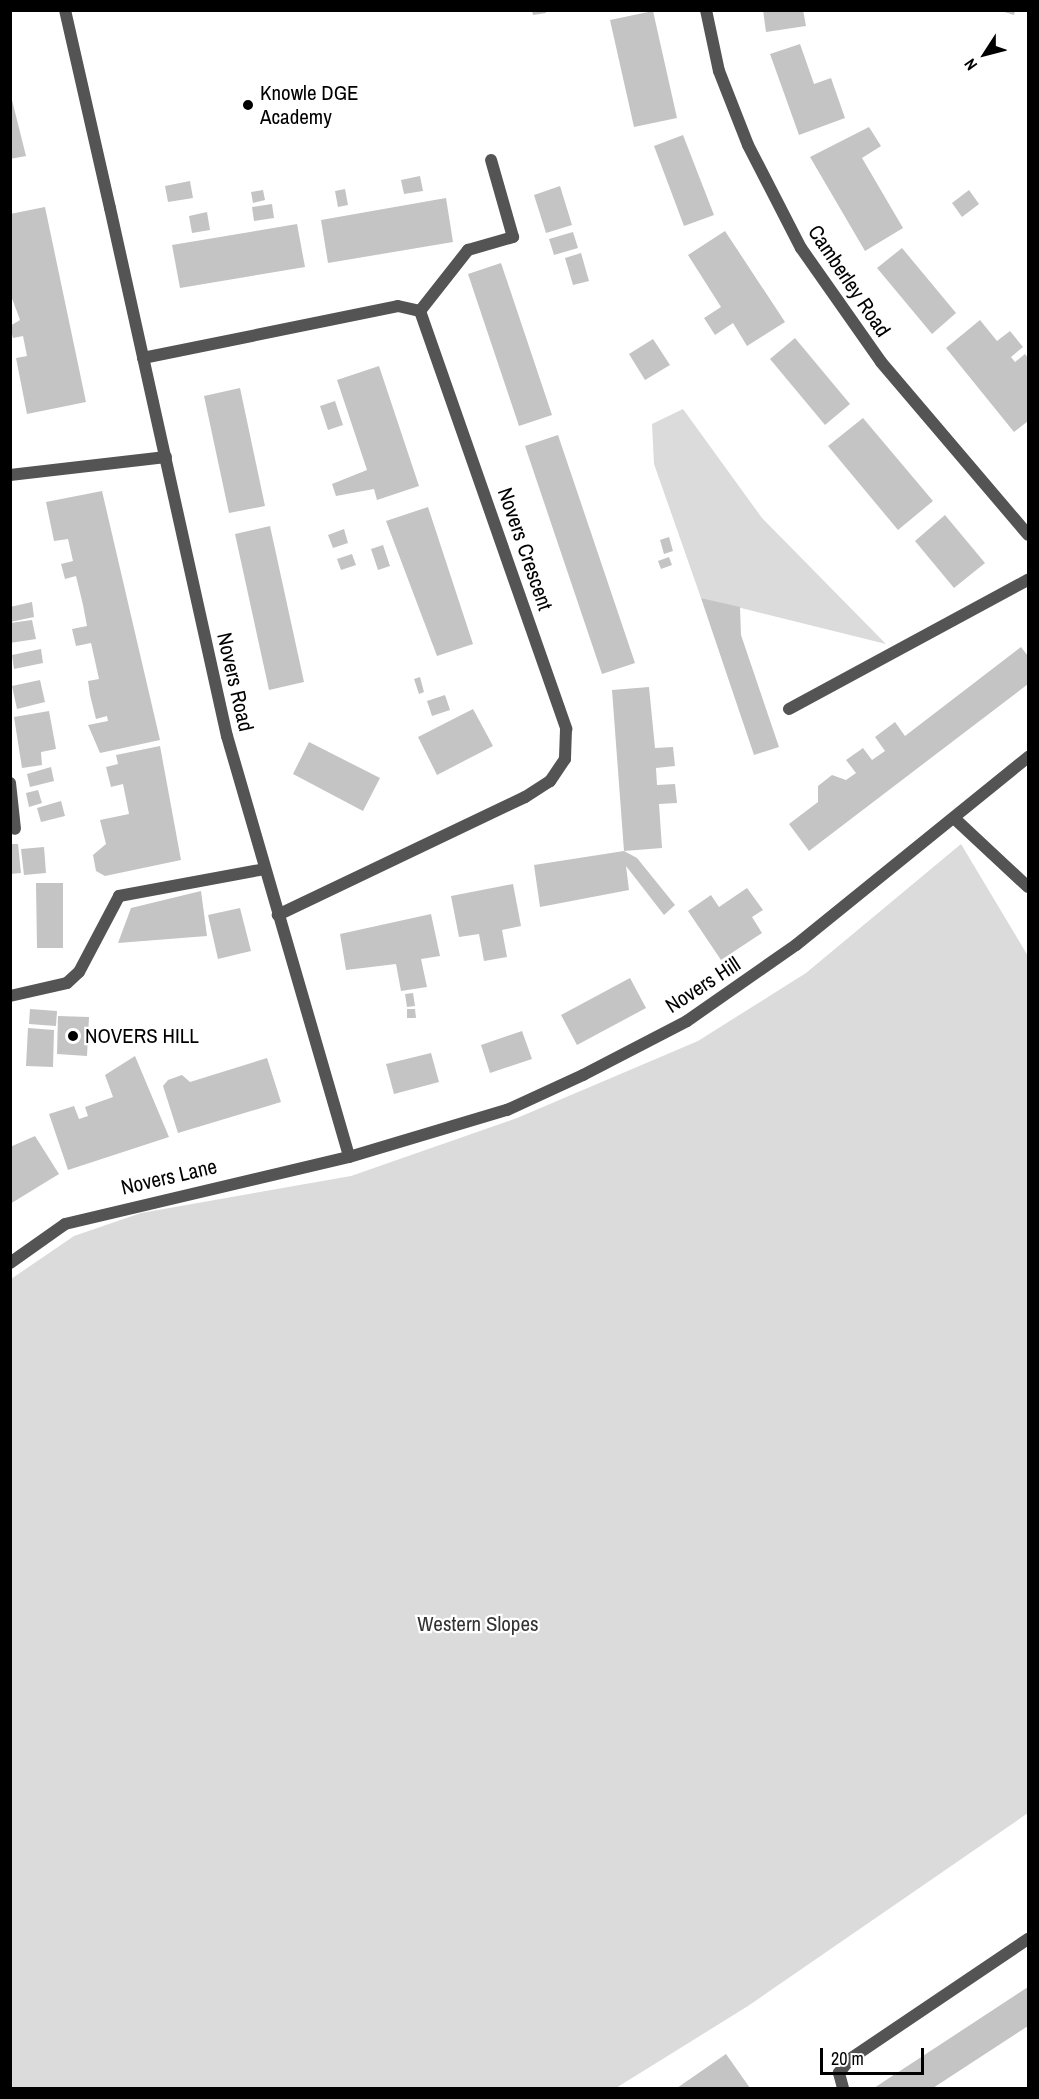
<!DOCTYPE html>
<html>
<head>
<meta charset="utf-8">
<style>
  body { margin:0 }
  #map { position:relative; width:1039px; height:2099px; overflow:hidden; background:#fff; font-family:"Archivo Narrow",sans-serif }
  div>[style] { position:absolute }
  .green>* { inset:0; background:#dbdbdb }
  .building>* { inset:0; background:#c4c4c4 }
  .lane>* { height:12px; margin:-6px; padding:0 6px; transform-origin:6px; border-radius:6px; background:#545454 }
  .street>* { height:12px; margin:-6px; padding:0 6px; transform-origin:6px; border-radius:6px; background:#545454 }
  .dots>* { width:16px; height:16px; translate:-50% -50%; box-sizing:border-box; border:3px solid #fff; border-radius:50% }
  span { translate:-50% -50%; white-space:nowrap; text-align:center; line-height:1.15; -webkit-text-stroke:4.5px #fff; paint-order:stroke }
  .poi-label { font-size:21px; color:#000 }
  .left { translate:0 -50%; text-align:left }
  .street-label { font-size:21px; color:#000 }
  .park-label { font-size:21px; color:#323232 }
  .frame { position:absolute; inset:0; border:12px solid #000; pointer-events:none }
  .north { position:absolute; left:955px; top:24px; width:60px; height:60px; -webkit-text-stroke:4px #fff; paint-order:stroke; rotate:234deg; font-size:16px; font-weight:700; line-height:24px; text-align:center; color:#000 }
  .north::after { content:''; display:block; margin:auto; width:21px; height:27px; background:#000; clip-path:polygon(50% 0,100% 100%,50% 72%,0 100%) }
  .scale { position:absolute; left:820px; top:2048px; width:104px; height:27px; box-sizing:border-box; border:3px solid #000; border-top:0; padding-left:8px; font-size:18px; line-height:21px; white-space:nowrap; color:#000; -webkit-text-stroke:4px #fff; paint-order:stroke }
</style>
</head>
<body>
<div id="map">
  <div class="green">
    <div style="clip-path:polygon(683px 409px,762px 518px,886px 644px,701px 598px,654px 464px,652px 424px)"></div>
    <div style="clip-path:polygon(961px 844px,1028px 956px,1028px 1813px,748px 2006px,616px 2088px,11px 2088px,11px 1279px,74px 1236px,141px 1213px,351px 1176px,517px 1118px,698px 1041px,806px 973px)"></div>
  </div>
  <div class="building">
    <div style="clip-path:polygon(532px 10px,545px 10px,546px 13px,533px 15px)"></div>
    <div style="clip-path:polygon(763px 10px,803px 10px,806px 26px,766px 32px)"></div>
    <div style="clip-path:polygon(998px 10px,1015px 10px,1014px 15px)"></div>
    <div style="clip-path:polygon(653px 11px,677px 118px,634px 127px,610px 20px)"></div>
    <div style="clip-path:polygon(800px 44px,814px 84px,831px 78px,845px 118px,799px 135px,770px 54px)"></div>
    <div style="clip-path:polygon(10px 92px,26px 156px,10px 159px)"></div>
    <div style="clip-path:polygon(869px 127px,881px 146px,862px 158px,903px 228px,865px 251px,810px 157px)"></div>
    <div style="clip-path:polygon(683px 135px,714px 215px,684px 226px,654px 146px)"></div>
    <div style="clip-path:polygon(420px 176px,423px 191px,404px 194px,401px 180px)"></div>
    <div style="clip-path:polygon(190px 181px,193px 198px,168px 202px,165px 186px)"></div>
    <div style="clip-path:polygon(560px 186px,572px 225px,546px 233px,534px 195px)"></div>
    <div style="clip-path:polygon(345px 189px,348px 205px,338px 207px,335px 191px)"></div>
    <div style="clip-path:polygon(263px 190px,265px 200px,253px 203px,251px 192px)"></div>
    <div style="clip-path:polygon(969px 190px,979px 204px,962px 217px,952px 203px)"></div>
    <div style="clip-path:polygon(446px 198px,453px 242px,328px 263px,321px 220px)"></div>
    <div style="clip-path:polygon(272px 204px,274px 218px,254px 221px,252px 207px)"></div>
    <div style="clip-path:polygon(45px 207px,86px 402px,27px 414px,16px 358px,27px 356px,23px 336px,13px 338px,10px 326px,20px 320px,10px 293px,10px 214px)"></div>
    <div style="clip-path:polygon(207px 212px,210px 230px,192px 233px,189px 216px)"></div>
    <div style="clip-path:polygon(297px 224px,305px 267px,180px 288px,172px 245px)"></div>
    <div style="clip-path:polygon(725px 231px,785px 322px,747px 346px,733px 323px,715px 335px,704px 318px,721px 307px,688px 255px)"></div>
    <div style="clip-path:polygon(573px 232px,578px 248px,554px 255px,549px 239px)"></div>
    <div style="clip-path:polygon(902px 248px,956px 313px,932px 334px,877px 268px)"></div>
    <div style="clip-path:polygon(581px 253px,589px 281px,573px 285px,565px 258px)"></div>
    <div style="clip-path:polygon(501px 263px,552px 415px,519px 426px,468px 274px)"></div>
    <div style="clip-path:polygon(980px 320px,997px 341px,1010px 331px,1023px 347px,1011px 357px,1015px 362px,1025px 354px,1028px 358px,1028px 421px,1014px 432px,946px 348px)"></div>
    <div style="clip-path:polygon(795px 338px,850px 404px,825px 425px,770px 359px)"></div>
    <div style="clip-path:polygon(653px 339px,670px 365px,645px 380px,629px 354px)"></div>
    <div style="clip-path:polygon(379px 366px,419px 486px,377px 500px,374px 489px,336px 496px,332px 484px,367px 470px,337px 380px)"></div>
    <div style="clip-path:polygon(240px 388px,265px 506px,229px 513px,204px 396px)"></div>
    <div style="clip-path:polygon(335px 401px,343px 425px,328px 430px,320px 406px)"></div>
    <div style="clip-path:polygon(863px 418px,933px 501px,898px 530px,828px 446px)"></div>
    <div style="clip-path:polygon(558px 435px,635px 663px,602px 674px,525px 446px)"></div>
    <div style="clip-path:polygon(102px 491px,160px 740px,100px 753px,88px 725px,108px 721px,107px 716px,96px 719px,90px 695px,88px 681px,99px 679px,91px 643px,76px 646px,72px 629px,87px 626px,83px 605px,76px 576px,65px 579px,61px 564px,73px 561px,68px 539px,54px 541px,46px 502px)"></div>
    <div style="clip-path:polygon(428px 507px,473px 644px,437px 656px,386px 521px)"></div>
    <div style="clip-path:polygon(945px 515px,985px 563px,954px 588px,915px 541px)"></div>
    <div style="clip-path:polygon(270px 526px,304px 682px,269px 690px,235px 534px)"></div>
    <div style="clip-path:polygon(344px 529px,348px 543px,333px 548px,328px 535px)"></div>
    <div style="clip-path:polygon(669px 537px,673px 551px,664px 554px,660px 540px)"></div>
    <div style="clip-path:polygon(383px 545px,390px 566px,378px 570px,371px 549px)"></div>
    <div style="clip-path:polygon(352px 554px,356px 565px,341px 570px,337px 559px)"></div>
    <div style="clip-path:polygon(669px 557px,672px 565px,661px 569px,658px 561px)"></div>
    <div style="clip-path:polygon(701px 598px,740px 607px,741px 635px,779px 747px,754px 755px)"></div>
    <div style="clip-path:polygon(32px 602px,34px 617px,10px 622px,10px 607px)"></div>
    <div style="clip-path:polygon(32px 620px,36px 639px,10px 643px,10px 623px)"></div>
    <div style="clip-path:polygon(1021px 647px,1028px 656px,1028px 684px,809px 851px,789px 824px,818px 802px,818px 786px,832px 775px,846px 780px,856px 773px,846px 760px,863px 748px,872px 760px,885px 751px,875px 737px,895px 722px,905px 736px)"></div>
    <div style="clip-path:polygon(41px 649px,43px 663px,14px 669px,12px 655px)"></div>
    <div style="clip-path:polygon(420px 677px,424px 692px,419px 694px,414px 679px)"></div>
    <div style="clip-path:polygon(40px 680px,45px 702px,17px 709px,12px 686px)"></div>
    <div style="clip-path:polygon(649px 687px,655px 748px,673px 747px,675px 766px,656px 768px,657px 785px,675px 784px,677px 803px,659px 804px,662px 848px,624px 851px,612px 690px)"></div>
    <div style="clip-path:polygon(445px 695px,450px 710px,432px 716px,427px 701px)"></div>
    <div style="clip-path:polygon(473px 709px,493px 746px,437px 775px,418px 737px)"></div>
    <div style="clip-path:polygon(49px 711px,56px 749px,41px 752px,42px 765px,22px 768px,14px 717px)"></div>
    <div style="clip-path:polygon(309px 742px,380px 778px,363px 811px,293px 774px)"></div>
    <div style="clip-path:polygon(160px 746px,181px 860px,105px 876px,96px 871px,93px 855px,106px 844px,100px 820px,129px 814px,123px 784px,111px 787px,106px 767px,118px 764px,116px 755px)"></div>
    <div style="clip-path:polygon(51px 767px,54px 781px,30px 787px,27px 774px)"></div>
    <div style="clip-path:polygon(38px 790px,42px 803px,29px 807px,26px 793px)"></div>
    <div style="clip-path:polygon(61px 801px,65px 816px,41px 822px,37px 808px)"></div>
    <div style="clip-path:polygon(10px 844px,18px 844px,21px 873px,10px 874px)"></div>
    <div style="clip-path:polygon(44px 847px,46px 873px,24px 875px,21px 849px)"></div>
    <div style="clip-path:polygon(624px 851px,637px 858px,675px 905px,664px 915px,626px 866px,629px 890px,540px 907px,534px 865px)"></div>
    <div style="clip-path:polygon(36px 883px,63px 883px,63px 948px,37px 948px)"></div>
    <div style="clip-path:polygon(513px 884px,521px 926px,502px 930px,507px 957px,484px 961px,479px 934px,459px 937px,451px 896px)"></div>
    <div style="clip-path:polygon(747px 888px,763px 910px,752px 917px,762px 933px,721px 960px,688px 911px,711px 895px,719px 907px)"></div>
    <div style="clip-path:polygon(201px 891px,207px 936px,118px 943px,131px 908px)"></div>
    <div style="clip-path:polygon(240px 908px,251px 951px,218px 959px,208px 915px)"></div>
    <div style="clip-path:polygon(431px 914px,440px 956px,421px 959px,427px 987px,401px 991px,396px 964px,346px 970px,340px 934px)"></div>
    <div style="clip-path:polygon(630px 978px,646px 1008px,577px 1045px,561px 1015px)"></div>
    <div style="clip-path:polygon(413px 993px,415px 1006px,407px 1007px,405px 994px)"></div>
    <div style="clip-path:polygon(30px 1009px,57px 1011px,56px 1026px,29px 1024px)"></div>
    <div style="clip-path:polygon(407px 1009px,415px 1009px,416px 1018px,407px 1018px)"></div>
    <div style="clip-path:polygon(58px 1016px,89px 1017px,87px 1056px,57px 1054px)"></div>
    <div style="clip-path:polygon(28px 1028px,54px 1030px,53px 1067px,26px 1066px)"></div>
    <div style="clip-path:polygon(522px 1031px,532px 1059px,490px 1073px,481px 1045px)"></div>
    <div style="clip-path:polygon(431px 1053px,439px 1082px,394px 1094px,386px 1064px)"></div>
    <div style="clip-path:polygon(135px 1056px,169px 1137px,68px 1170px,49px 1114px,74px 1106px,79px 1119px,88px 1116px,85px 1107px,113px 1097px,105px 1075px)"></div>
    <div style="clip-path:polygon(267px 1058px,281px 1102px,178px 1133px,163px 1086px,168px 1080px,182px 1075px,190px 1082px)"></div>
    <div style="clip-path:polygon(35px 1136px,59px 1174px,10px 1204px,10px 1147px)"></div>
    <div style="clip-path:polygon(1028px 1987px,1028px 2026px,933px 2088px,874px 2088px)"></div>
    <div style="clip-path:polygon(726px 2054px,750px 2088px,677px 2088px)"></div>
  </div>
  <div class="lane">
    <div style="left:65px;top:10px;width:203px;rotate:77.2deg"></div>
    <div style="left:420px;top:311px;width:78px;rotate:-51.8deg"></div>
    <div style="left:468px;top:250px;width:47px;rotate:-16.1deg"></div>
    <div style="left:513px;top:237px;width:80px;rotate:-105.9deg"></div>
    <div style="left:789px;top:709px;width:272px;rotate:-28.4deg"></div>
    <div style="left:10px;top:783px;width:46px;rotate:83.8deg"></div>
    <div style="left:954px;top:818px;width:101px;rotate:43deg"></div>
    <div style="left:10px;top:996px;width:58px;rotate:-12.8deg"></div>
    <div style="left:67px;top:983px;width:16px;rotate:-43deg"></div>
    <div style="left:79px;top:972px;width:86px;rotate:-62.2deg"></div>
    <div style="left:119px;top:896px;width:148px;rotate:-10.5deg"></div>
    <div style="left:843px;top:2088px;width:16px;rotate:-105deg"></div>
    <div style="left:839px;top:2073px;width:18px;rotate:-52deg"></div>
    <div style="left:850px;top:2059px;width:215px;rotate:-34deg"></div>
  </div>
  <div class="street">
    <div style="left:706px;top:10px;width:62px;rotate:78deg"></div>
    <div style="left:719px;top:71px;width:79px;rotate:68.6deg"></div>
    <div style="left:748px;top:145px;width:116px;rotate:62.8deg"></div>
    <div style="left:801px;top:248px;width:139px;rotate:54.9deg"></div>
    <div style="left:881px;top:362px;width:227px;rotate:49.6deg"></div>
    <div style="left:110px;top:208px;width:541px;rotate:77.51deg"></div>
    <div style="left:227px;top:736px;width:438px;rotate:73.8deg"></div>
    <div style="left:143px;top:358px;width:260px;rotate:-11.5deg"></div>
    <div style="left:398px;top:306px;width:23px;rotate:13deg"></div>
    <div style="left:420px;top:311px;width:443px;rotate:70.7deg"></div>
    <div style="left:566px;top:729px;width:30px;rotate:92deg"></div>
    <div style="left:565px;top:759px;width:27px;rotate:124deg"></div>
    <div style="left:550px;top:781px;width:30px;rotate:147deg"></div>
    <div style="left:525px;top:797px;width:274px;rotate:154.5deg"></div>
    <div style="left:10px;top:475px;width:157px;rotate:-6.6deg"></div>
    <div style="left:10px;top:1263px;width:67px;rotate:-35.3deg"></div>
    <div style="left:65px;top:1224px;width:292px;rotate:-13.3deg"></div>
    <div style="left:349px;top:1157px;width:165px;rotate:-16.6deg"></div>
    <div style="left:507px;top:1110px;width:84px;rotate:-24.7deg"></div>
    <div style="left:583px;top:1075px;width:117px;rotate:-27.4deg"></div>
    <div style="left:687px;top:1021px;width:133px;rotate:-34.9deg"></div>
    <div style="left:796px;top:945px;width:299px;rotate:-39deg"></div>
  </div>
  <div class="dots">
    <div style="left:248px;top:105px;background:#000"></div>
    <div style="left:73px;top:1036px;background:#000"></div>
  </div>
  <div class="poi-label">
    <span class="left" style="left:260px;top:105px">Knowle DGE<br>Academy</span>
    <span class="left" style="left:85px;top:1036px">NOVERS HILL</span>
  </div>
  <div class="street-label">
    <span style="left:849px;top:281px;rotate:56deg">Camberley Road</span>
    <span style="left:525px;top:549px;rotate:71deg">Novers Crescent</span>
    <span style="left:235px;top:682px;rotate:77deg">Novers Road</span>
    <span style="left:703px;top:985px;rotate:-33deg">Novers Hill</span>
    <span style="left:169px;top:1177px;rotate:-13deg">Novers Lane</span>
  </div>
  <div class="park-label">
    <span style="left:478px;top:1624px">Western Slopes</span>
  </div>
  <div class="frame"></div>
  <div class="north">N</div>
  <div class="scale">20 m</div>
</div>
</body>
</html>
